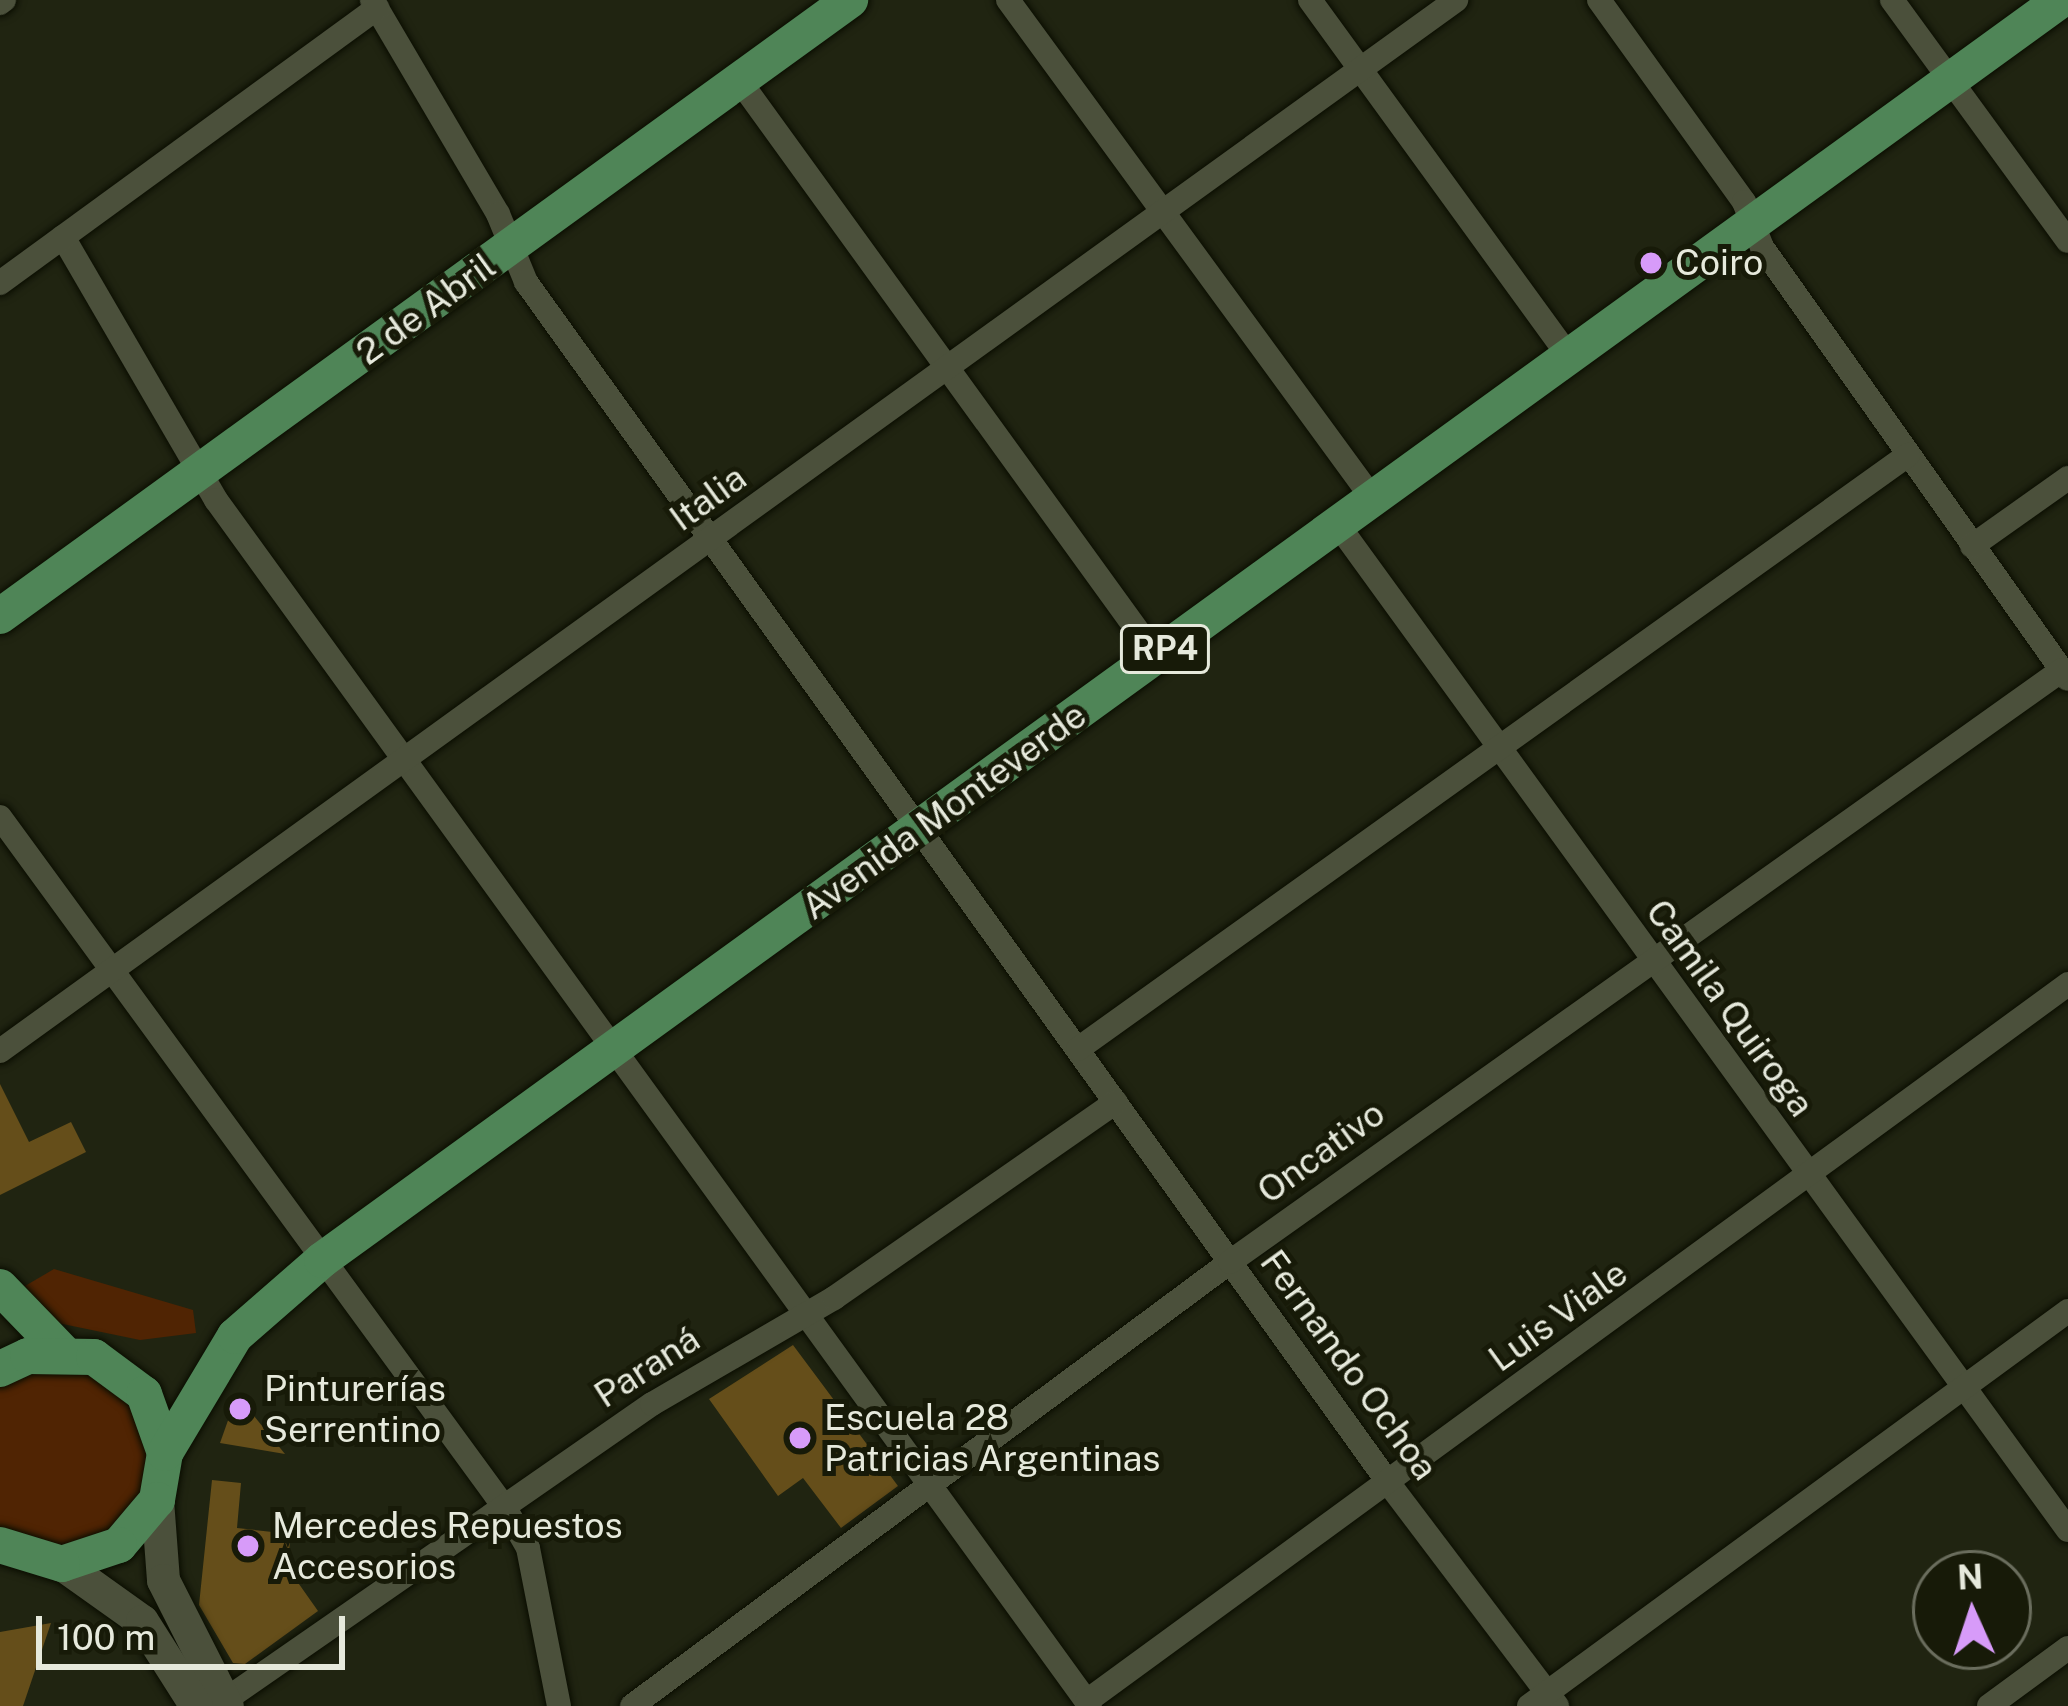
<!DOCTYPE html>
<html>
<head>
<meta charset="utf-8">
<style>
  body { margin:0 }
  #map { position:relative; width:2068px; height:1706px; overflow:hidden; background:#202411; font-family:"Public Sans",sans-serif }
  div>[style] { position:absolute }
  .green>* { inset:0; background:#502403 }
  .building>* { inset:0; background:#654e1a }
  .roads { filter:drop-shadow(0 0 3px #0a0d00) drop-shadow(0 0 3px #0a0d00) }
  .minor>* { height:24px; margin:-12px; padding:0 12px; transform-origin:12px; border-radius:12px; background:#4b503b }
  .secondary>* { height:33px; margin:-16.5px; padding:0 16.5px; transform-origin:16.5px; border-radius:16.5px; background:#4b503b }
  .primary>* { height:36px; margin:-18px; padding:0 18px; transform-origin:18px; border-radius:18px; background:#4f8557 }
  .dots>* { width:33px; height:33px; translate:-50% -50%; box-sizing:border-box; border:6px solid #171a08; border-radius:50% }
  span { translate:-50% -50%; white-space:nowrap; text-align:center; line-height:1.15; -webkit-text-stroke:10px #171a08; paint-order:stroke }
  .shield-label span { padding:3px 9px; background:#171a08; border:3px solid; border-radius:9px; -webkit-text-stroke-width:0 }
  .shield-label { font-size:33px; color:#e6e9dc; font-weight:700 }
  .poi-label { font-size:36px; color:#e6e9dc }
  .left { translate:0 -50%; text-align:left }
  .street-label { font-size:36px; color:#e6e9dc }
  .north { position:absolute; left:1912px; top:1550px; width:120px; height:120px; box-sizing:border-box; background:#171a08; border:3px solid #6a6d5d; border-radius:50%; rotate:357deg; font-size:33px; font-weight:700; line-height:48px; text-align:center; color:#e6e9dc }
  .north::after { content:''; display:block; margin:auto; width:42px; height:54px; background:#d79bf9; clip-path:polygon(50% 0,100% 100%,50% 72%,0 100%) }
  .scale { position:absolute; left:36px; top:1616px; width:309px; height:54px; box-sizing:border-box; border:6px solid #e6e9dc; border-top:0; padding-left:15px; font-size:36px; line-height:42px; white-space:nowrap; color:#e6e9dc; -webkit-text-stroke:9px #171a08; paint-order:stroke }
</style>
</head>
<body>
<div id="map">
  <div class="green">
    <div style="clip-path:polygon(54px 1269px,193px 1310px,196px 1333px,140px 1340px,53px 1322px,25px 1286px)"></div>
    <div style="clip-path:polygon(54px 1359px,137px 1395px,154px 1483px,120px 1534px,59px 1554px,0 1533px,0 1380px)"></div>
  </div>
  <div class="building">
    <div style="clip-path:polygon(0 1084px,29px 1142px,71px 1122px,86px 1152px,0 1195px)"></div>
    <div style="clip-path:polygon(793px 1345px,898px 1486px,841px 1528px,803px 1478px,778px 1496px,709px 1399px)"></div>
    <div style="clip-path:polygon(237px 1395px,285px 1454px,220px 1443px)"></div>
    <div style="clip-path:polygon(212px 1480px,241px 1483px,237px 1528px,291px 1534px,287px 1567px,318px 1611px,245px 1664px,233px 1663px,199px 1605px)"></div>
    <div style="clip-path:polygon(51px 1623px,23px 1706px,0 1706px,0 1632px)"></div>
  </div>
  <div class="roads">
    <div class="minor">
      <div style="left:372px;top:0;width:248px;rotate:59.5deg"></div>
      <div style="left:498px;top:214px;width:74px;rotate:67.6deg"></div>
      <div style="left:526px;top:282px;width:1481px;rotate:54.31deg"></div>
      <div style="left:1390px;top:1485px;width:277px;rotate:52.9deg"></div>
      <div style="left:1008px;top:0;width:618px;rotate:53.82deg"></div>
      <div style="left:1310px;top:0;width:439px;rotate:54deg"></div>
      <div style="left:1599px;top:0;width:249px;rotate:54.3deg"></div>
      <div style="left:1744px;top:202px;width:48px;rotate:68.2deg"></div>
      <div style="left:1762px;top:247px;width:529px;rotate:54.69deg"></div>
      <div style="left:1892px;top:0;width:298px;rotate:53.9deg"></div>
      <div style="left:0;top:3px;width:5px;rotate:-37deg"></div>
      <div style="left:739px;top:80px;width:711px;rotate:54.1deg"></div>
      <div style="left:63px;top:237px;width:304px;rotate:59.8deg"></div>
      <div style="left:216px;top:500px;width:1489px;rotate:54.07deg"></div>
      <div style="left:0;top:283px;width:467px;rotate:-36.1deg"></div>
      <div style="left:1338px;top:525px;width:1242px;rotate:54.01deg"></div>
      <div style="left:1972px;top:546px;width:118px;rotate:-35.3deg"></div>
      <div style="left:0;top:817px;width:856px;rotate:53.84deg"></div>
      <div style="left:505px;top:1508px;width:46px;rotate:60.1deg"></div>
      <div style="left:528px;top:1548px;width:161px;rotate:78.9deg"></div>
      <div style="left:1078px;top:1049px;width:1021px;rotate:-35.59deg"></div>
      <div style="left:0;top:1051px;width:1796px;rotate:-35.82deg"></div>
      <div style="left:224px;top:1701px;width:521px;rotate:-34.76deg"></div>
      <div style="left:652px;top:1404px;width:211px;rotate:-30.2deg"></div>
      <div style="left:834px;top:1298px;width:343px;rotate:-34.8deg"></div>
      <div style="left:1087px;top:1701px;width:1215px;rotate:-36.16deg"></div>
      <div style="left:632px;top:1706px;width:745px;rotate:-36.59deg"></div>
      <div style="left:1230px;top:1262px;width:1021px;rotate:-35.43deg"></div>
      <div style="left:1529px;top:1706px;width:668px;rotate:-36.24deg"></div>
      <div style="left:1989px;top:1706px;width:98px;rotate:-36.3deg"></div>
    </div>
    <div class="secondary">
      <div style="left:157px;top:1500px;width:80px;rotate:85.7deg"></div>
      <div style="left:163px;top:1580px;width:141px;rotate:63.1deg"></div>
      <div style="left:62px;top:1564px;width:98px;rotate:35.5deg"></div>
      <div style="left:142px;top:1621px;width:101px;rotate:57.6deg"></div>
    </div>
    <div class="primary">
      <div style="left:0;top:616px;width:1050px;rotate:-35.93deg"></div>
      <div style="left:0;top:1287px;width:89px;rotate:45.9deg"></div>
      <div style="left:0;top:1369px;width:31px;rotate:-25deg"></div>
      <div style="left:28px;top:1356px;width:66px;rotate:0.9deg"></div>
      <div style="left:94px;top:1357px;width:62px;rotate:36.5deg"></div>
      <div style="left:144px;top:1394px;width:63px;rotate:70.4deg"></div>
      <div style="left:165px;top:1453px;width:48px;rotate:99.7deg"></div>
      <div style="left:157px;top:1500px;width:59px;rotate:130.2deg"></div>
      <div style="left:119px;top:1545px;width:60px;rotate:161.6deg"></div>
      <div style="left:62px;top:1564px;width:65px;rotate:-163deg"></div>
      <div style="left:165px;top:1453px;width:136px;rotate:-59.1deg"></div>
      <div style="left:235px;top:1336px;width:116px;rotate:-41.1deg"></div>
      <div style="left:322px;top:1260px;width:2147px;rotate:-35.93deg"></div>
    </div>
  </div>
  <div class="dots">
    <div style="left:1651px;top:263px;background:#d79bf9"></div>
    <div style="left:240px;top:1409px;background:#d79bf9"></div>
    <div style="left:800px;top:1438px;background:#d79bf9"></div>
    <div style="left:248px;top:1546px;background:#d79bf9"></div>
  </div>
  <div class="shield-label">
    <span style="left:1165px;top:649px">RP4</span>
  </div>
  <div class="poi-label">
    <span class="left" style="left:1675px;top:263px">Coiro</span>
    <span class="left" style="left:264px;top:1409px">Pinturerías<br>Serrentino</span>
    <span class="left" style="left:824px;top:1438px">Escuela 28<br>Patricias Argentinas</span>
    <span class="left" style="left:272px;top:1546px">Mercedes Repuestos<br>Accesorios</span>
  </div>
  <div class="street-label">
    <span style="left:426px;top:309px;rotate:-36deg">2 de Abril</span>
    <span style="left:708px;top:498px;rotate:-36deg">Italia</span>
    <span style="left:944px;top:811px;rotate:-36deg">Avenida Monteverde</span>
    <span style="left:1730px;top:1008px;rotate:54deg">Camila Quiroga</span>
    <span style="left:1321px;top:1152px;rotate:-36deg">Oncativo</span>
    <span style="left:1558px;top:1316px;rotate:-36deg">Luis Viale</span>
    <span style="left:1349px;top:1365px;rotate:54deg">Fernando Ochoa</span>
    <span style="left:647px;top:1367px;rotate:-33deg">Paraná</span>
  </div>
  <div class="north">N</div>
  <div class="scale">100 m</div>
</div>
</body>
</html>
